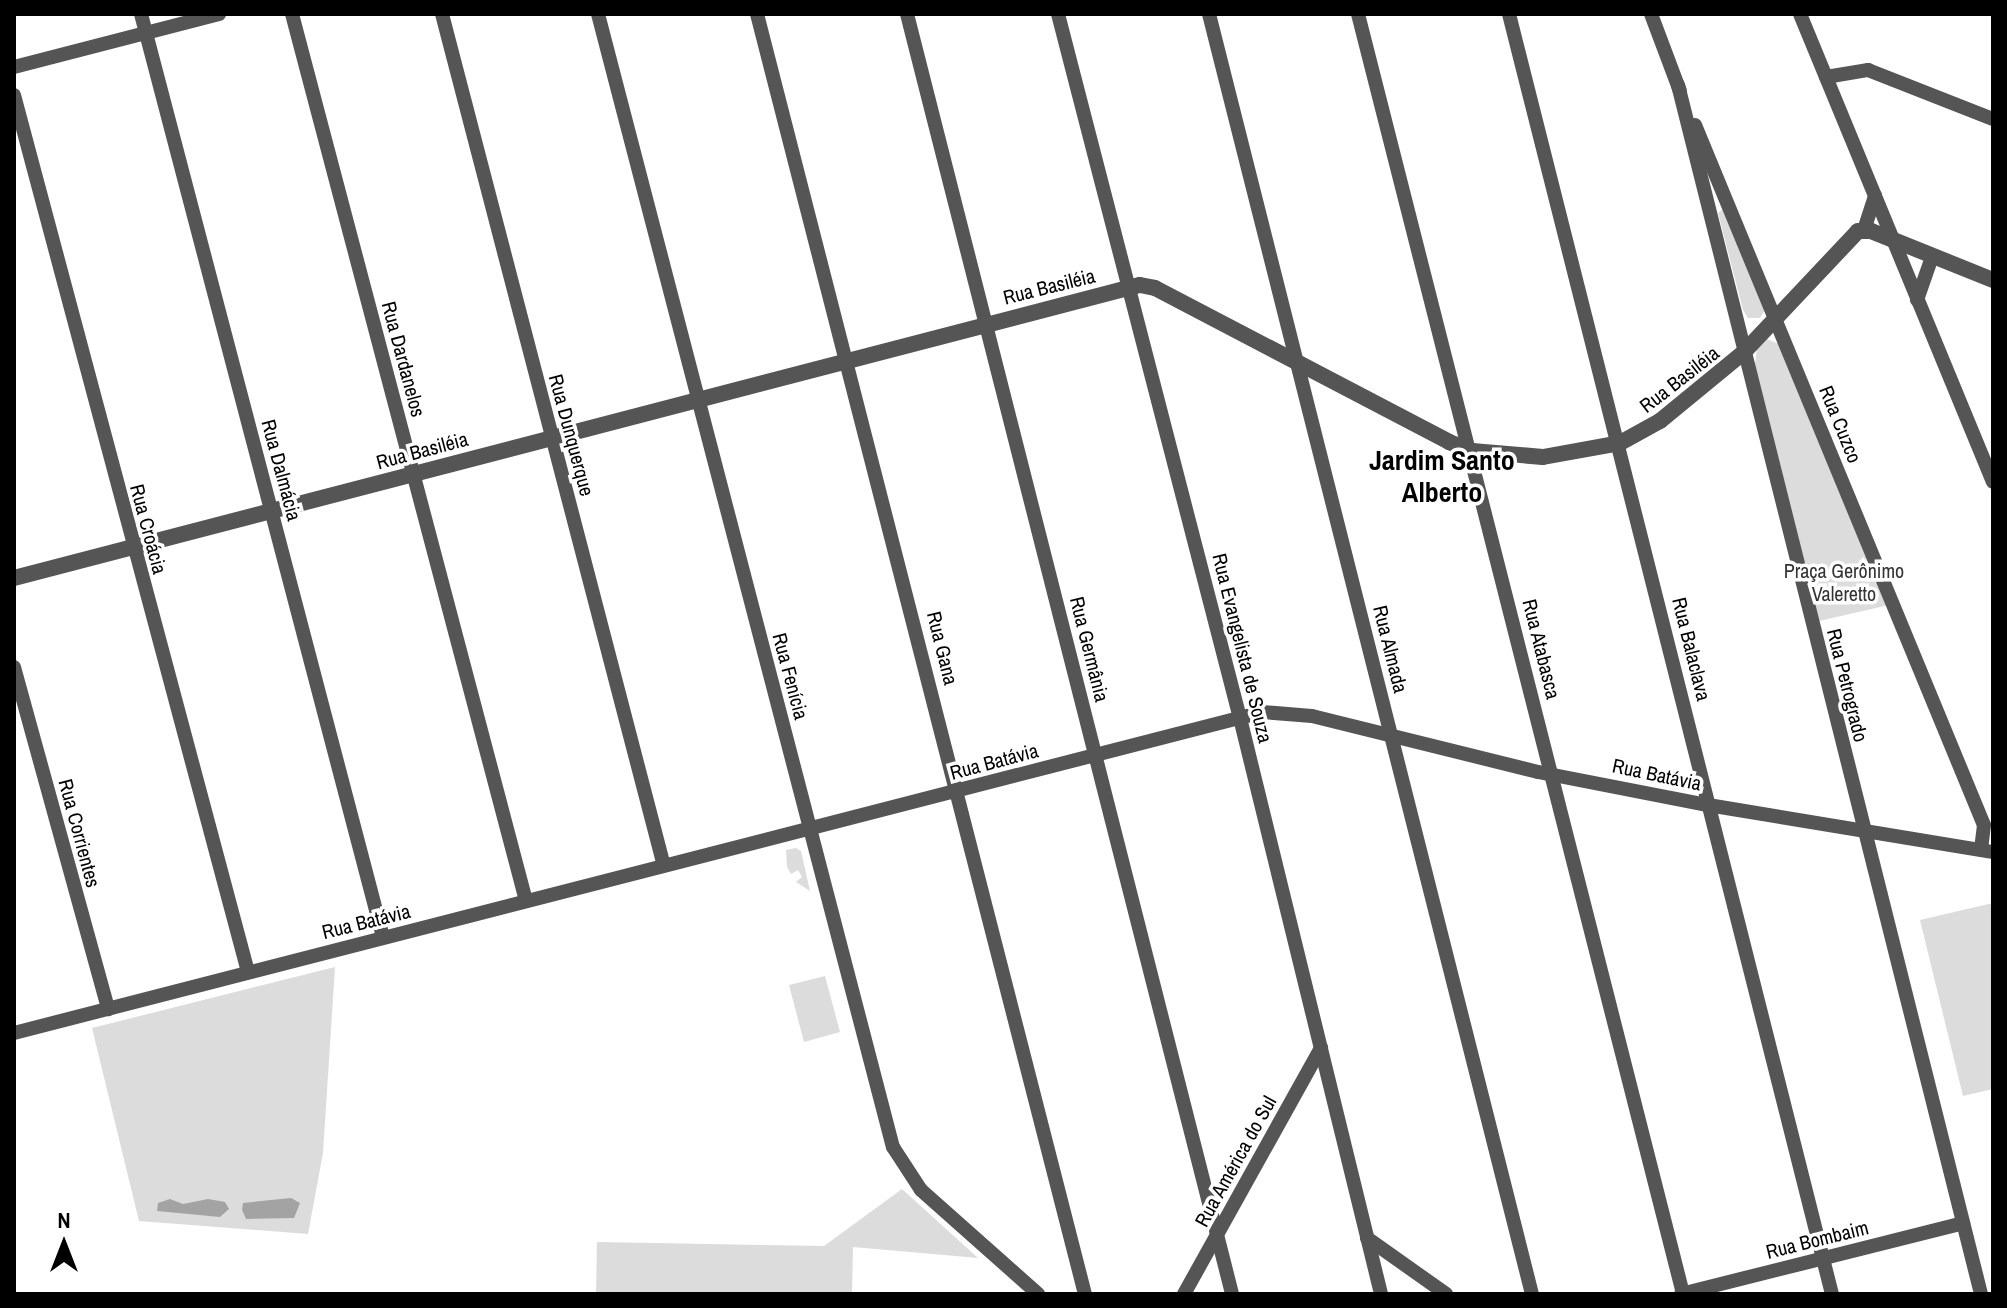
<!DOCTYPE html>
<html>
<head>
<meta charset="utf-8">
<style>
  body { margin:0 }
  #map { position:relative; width:2007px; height:1308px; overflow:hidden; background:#fff; font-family:"Archivo Narrow",sans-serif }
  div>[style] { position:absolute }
  .green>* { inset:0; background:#dcdcdc }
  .water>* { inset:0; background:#a3a3a3 }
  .minor>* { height:14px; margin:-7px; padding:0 7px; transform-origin:7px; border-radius:7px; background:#555 }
  .tertiary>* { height:16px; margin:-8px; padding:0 8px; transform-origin:8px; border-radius:8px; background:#555 }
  span { translate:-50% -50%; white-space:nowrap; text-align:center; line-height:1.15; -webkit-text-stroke:7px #fff; paint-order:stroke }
  .street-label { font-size:20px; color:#000 }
  .park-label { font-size:20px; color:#333 }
  .district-label { font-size:28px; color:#000; font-weight:700 }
  .frame { position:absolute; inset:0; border:16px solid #000; pointer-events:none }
  .north { position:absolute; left:24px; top:1204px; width:80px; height:80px; -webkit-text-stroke:6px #fff; paint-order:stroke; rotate:0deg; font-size:22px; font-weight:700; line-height:32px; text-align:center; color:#000 }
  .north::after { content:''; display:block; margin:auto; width:28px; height:36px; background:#000; clip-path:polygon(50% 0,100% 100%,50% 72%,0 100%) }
</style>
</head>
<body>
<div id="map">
  <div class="green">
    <div style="clip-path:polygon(1723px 209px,1765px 310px,1760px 318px,1748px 318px,1743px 310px,1718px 213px)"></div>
    <div style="clip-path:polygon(1767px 339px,1779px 344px,1889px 605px,1819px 621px,1755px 365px,1757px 347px)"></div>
    <div style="clip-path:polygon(796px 848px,801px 851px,810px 891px,796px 882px,802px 877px,798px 870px,791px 874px,787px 867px,786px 850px)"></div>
    <div style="clip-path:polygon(1993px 903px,1993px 1089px,1963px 1096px,1920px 920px)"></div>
    <div style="clip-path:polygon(335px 967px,323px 1153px,308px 1234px,139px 1221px,92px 1028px)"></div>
    <div style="clip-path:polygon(825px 976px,840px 1032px,804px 1042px,789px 985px)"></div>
    <div style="clip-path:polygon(902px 1189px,978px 1258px,853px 1247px,852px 1294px,596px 1294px,597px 1242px,824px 1246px)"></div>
  </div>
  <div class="water">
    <div style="clip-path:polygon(291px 1198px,300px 1203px,294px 1218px,246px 1219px,242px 1210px,243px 1203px)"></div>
    <div style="clip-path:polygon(170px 1199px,183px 1204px,208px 1199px,225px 1202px,229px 1209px,220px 1217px,157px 1211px,158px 1203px)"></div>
  </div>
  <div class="minor">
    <div style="left:141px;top:14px;width:954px;rotate:75.31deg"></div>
    <div style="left:292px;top:14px;width:917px;rotate:75.22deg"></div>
    <div style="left:442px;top:14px;width:880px;rotate:75.4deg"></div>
    <div style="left:598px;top:14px;width:1171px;rotate:75.41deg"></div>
    <div style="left:893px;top:1147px;width:51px;rotate:56.9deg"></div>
    <div style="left:921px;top:1190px;width:157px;rotate:41.6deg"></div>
    <div style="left:757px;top:14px;width:1321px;rotate:75.63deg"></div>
    <div style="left:907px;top:14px;width:1321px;rotate:75.75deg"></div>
    <div style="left:1058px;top:14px;width:727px;rotate:75.51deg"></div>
    <div style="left:1240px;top:718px;width:593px;rotate:76.24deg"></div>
    <div style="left:1209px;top:14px;width:1320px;rotate:75.84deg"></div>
    <div style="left:1358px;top:14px;width:1321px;rotate:75.75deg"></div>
    <div style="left:1509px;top:14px;width:1320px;rotate:75.84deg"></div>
    <div style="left:1651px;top:14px;width:82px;rotate:69.4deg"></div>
    <div style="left:1800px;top:14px;width:506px;rotate:67.59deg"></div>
    <div style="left:14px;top:67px;width:212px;rotate:-14.5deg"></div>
    <div style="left:1826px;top:77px;width:43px;rotate:-9.5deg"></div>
    <div style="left:1868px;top:70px;width:134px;rotate:21.4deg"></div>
    <div style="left:1678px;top:85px;width:1246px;rotate:75.93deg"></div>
    <div style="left:14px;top:95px;width:908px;rotate:75.06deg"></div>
    <div style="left:1695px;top:125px;width:757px;rotate:67.57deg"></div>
    <div style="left:1984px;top:825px;width:25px;rotate:97deg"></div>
    <div style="left:1864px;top:230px;width:36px;rotate:-72deg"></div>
    <div style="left:1917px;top:300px;width:46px;rotate:-70.8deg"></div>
    <div style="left:14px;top:667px;width:355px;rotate:74.6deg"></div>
    <div style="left:14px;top:1033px;width:1289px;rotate:-14.42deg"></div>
    <div style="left:1262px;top:712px;width:50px;rotate:4.6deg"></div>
    <div style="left:1312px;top:716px;width:233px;rotate:13.9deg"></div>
    <div style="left:1538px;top:772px;width:173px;rotate:11deg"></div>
    <div style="left:1708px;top:805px;width:289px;rotate:9.4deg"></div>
    <div style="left:1367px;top:1238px;width:97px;rotate:35.3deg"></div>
    <div style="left:1184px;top:1294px;width:282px;rotate:-60.9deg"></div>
    <div style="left:1681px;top:1294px;width:291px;rotate:-14.1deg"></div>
  </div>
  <div class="tertiary">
    <div style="left:14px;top:578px;width:1163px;rotate:-14.59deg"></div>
    <div style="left:1140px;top:285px;width:15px;rotate:11deg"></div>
    <div style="left:1155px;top:288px;width:332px;rotate:27.6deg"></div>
    <div style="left:1449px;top:442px;width:25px;rotate:21deg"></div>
    <div style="left:1472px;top:451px;width:71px;rotate:4.8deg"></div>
    <div style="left:1543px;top:457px;width:78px;rotate:-10.3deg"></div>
    <div style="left:1620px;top:443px;width:46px;rotate:-28.8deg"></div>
    <div style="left:1660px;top:421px;width:109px;rotate:-39.4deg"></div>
    <div style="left:1744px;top:352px;width:166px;rotate:-46.7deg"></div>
    <div style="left:1858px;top:231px;width:13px"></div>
    <div style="left:1871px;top:231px;width:131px;rotate:21.9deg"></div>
  </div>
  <div class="street-label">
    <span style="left:1049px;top:286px;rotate:-14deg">Rua Basiléia</span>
    <span style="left:404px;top:359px;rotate:75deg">Rua Dardanelos</span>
    <span style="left:1679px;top:379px;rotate:-38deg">Rua Basiléia</span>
    <span style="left:1841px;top:424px;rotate:68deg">Rua Cuzco</span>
    <span style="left:572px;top:435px;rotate:75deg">Rua Dunquerque</span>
    <span style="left:422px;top:450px;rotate:-15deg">Rua Basiléia</span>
    <span style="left:282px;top:470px;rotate:75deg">Rua Dalmácia</span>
    <span style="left:149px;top:529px;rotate:75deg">Rua Croácia</span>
    <span style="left:943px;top:648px;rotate:76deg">Rua Gana</span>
    <span style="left:1243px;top:648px;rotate:76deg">Rua Evangelista de Souza</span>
    <span style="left:1090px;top:649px;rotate:76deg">Rua Germânia</span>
    <span style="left:1391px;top:649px;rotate:76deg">Rua Almada</span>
    <span style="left:1542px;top:649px;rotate:76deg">Rua Atabasca</span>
    <span style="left:1692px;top:649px;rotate:76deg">Rua Balaclava</span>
    <span style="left:791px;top:676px;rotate:75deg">Rua Fenícia</span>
    <span style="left:1848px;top:685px;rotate:76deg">Rua Petrogrado</span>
    <span style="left:994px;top:761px;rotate:-15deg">Rua Batávia</span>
    <span style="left:1657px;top:774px;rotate:12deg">Rua Batávia</span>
    <span style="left:80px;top:833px;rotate:75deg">Rua Corrientes</span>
    <span style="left:366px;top:921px;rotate:-14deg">Rua Batávia</span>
    <span style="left:1235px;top:1161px;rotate:-61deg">Rua América do Sul</span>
    <span style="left:1817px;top:1239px;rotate:-14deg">Rua Bombaim</span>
  </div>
  <div class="park-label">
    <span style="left:1844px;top:582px">Praça Gerônimo<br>Valeretto</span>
  </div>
  <div class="district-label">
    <span style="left:1442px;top:476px">Jardim Santo<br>Alberto</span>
  </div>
  <div class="frame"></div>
  <div class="north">N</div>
</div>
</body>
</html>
